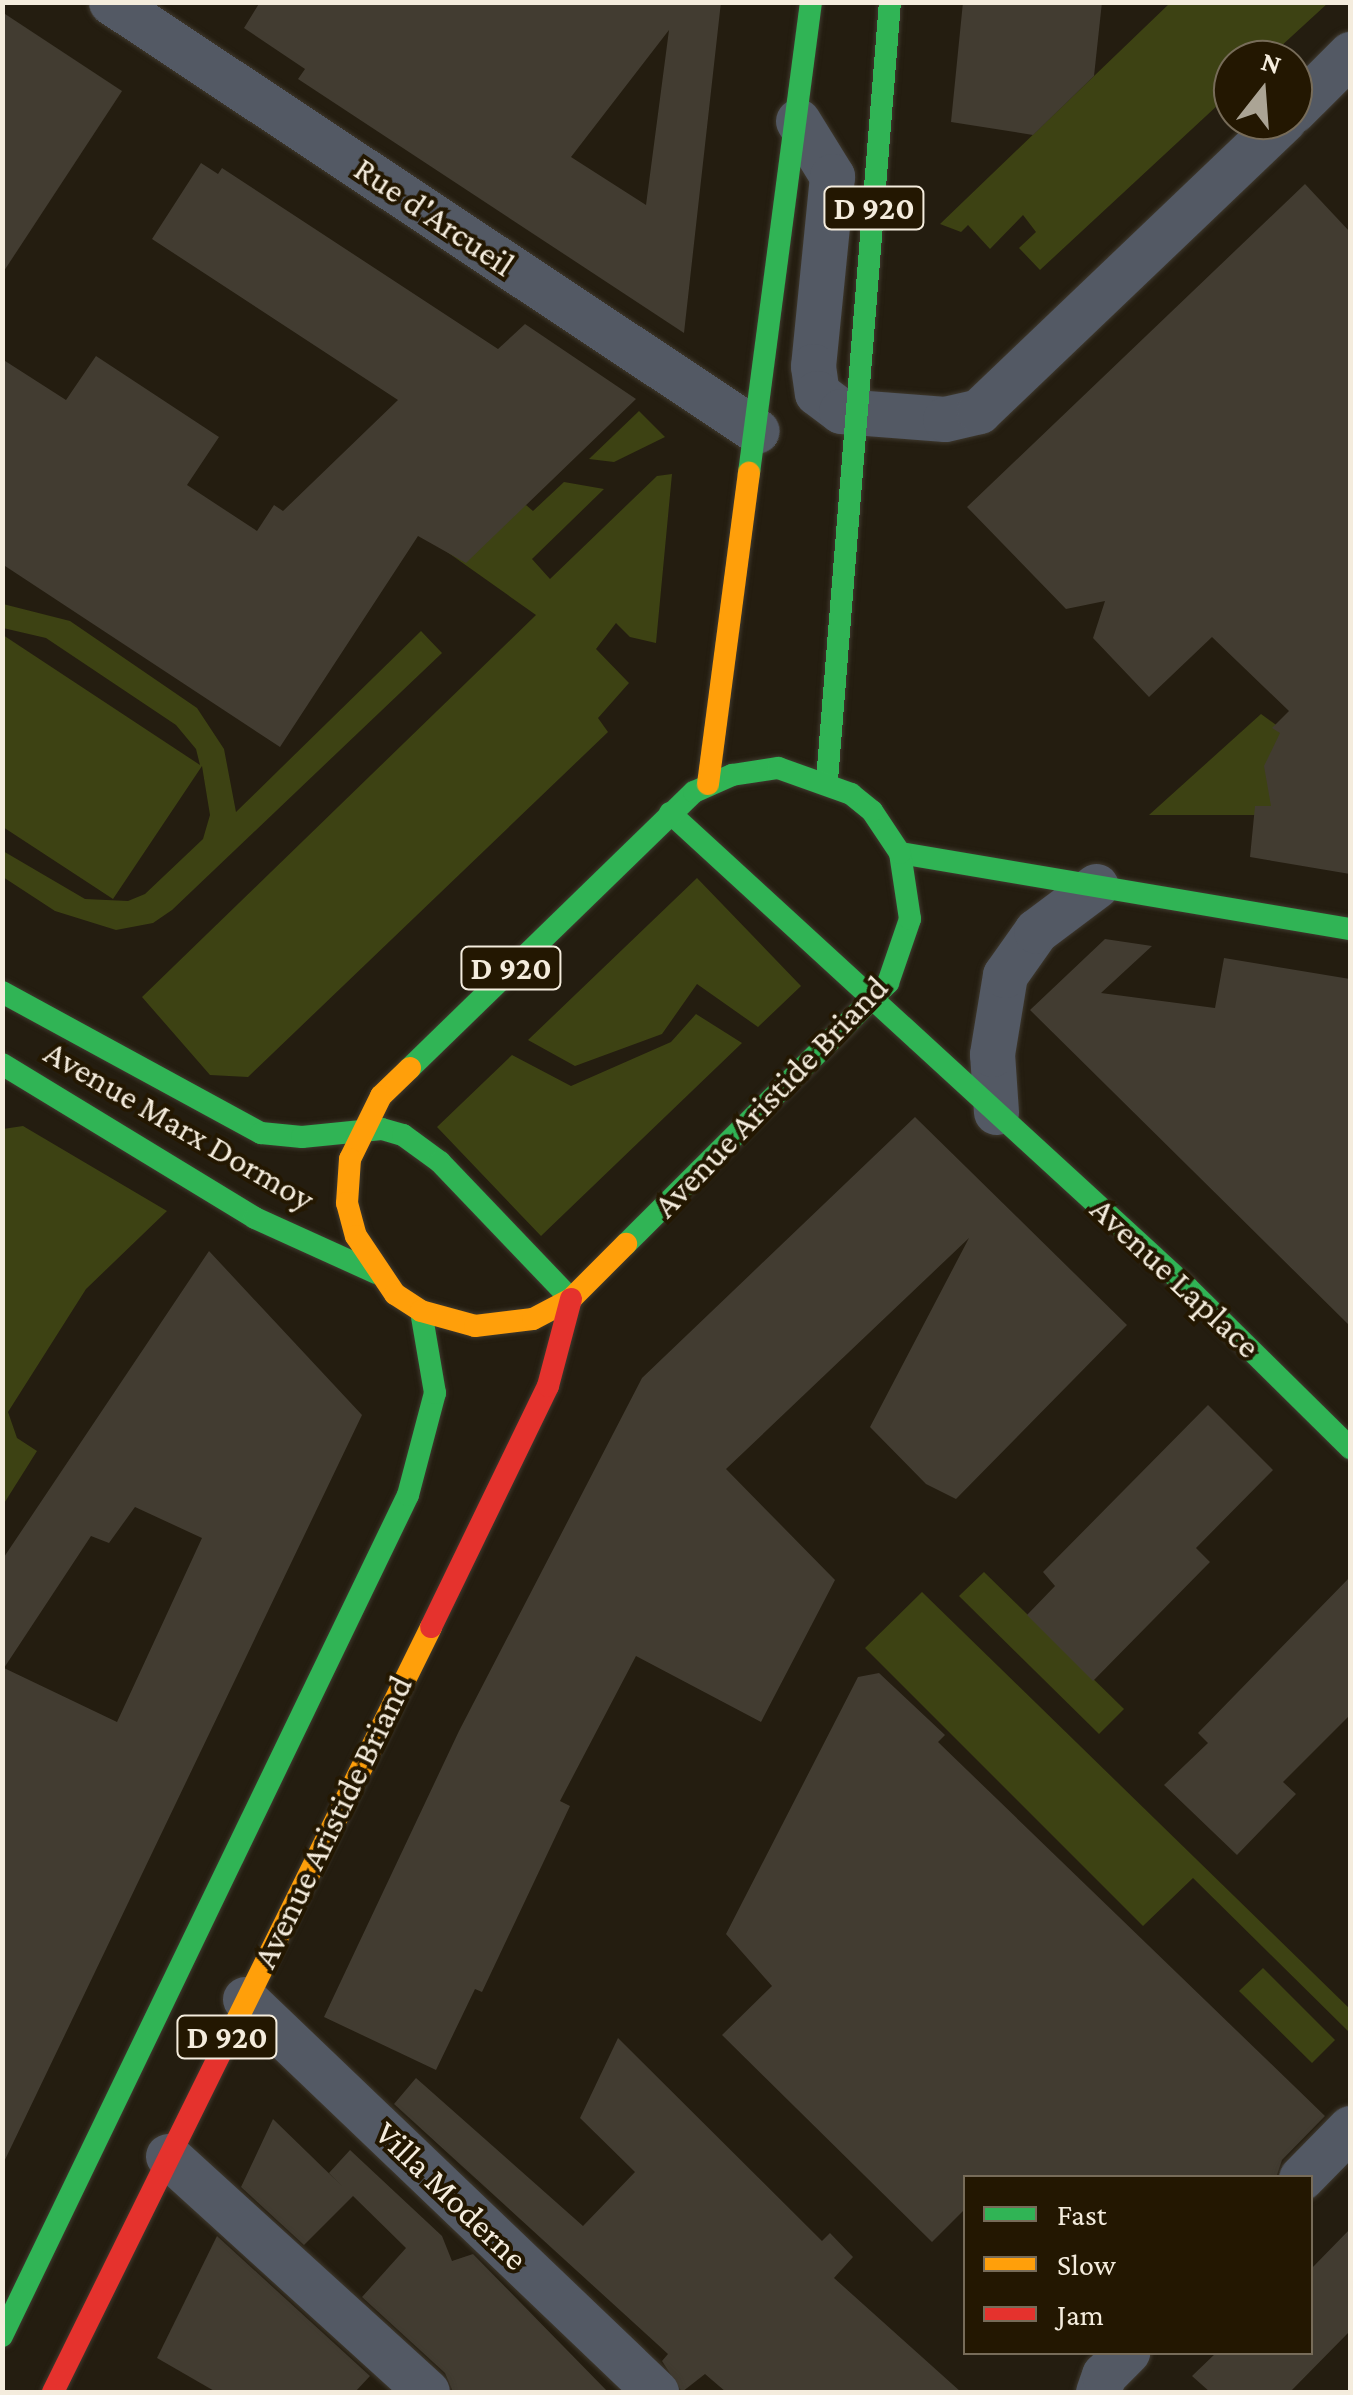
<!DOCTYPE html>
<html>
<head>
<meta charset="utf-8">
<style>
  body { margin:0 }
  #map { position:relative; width:1353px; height:2395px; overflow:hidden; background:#241d10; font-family:"Crimson Pro",serif }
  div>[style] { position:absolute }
  .green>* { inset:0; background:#3d4213 }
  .building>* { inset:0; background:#423c31 }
  .roads { filter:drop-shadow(0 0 2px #3f392e) drop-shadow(0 0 2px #3f392e) }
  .street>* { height:45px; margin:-22.5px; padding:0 22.5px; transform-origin:22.5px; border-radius:22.5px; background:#535964 }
  .fast>* { height:22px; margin:-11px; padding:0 11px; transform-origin:11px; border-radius:11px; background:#30b455 }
  .slow>* { height:22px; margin:-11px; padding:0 11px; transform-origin:11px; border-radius:11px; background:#ff9f0a }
  .jam>* { height:22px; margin:-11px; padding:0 11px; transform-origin:11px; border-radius:11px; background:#e5322d }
  span { translate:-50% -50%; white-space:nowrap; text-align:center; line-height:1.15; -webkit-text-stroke:8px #231701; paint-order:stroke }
  .shield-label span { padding:2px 8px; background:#231701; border:2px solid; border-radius:8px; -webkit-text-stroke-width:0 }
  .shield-label { font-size:32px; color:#f4ecdd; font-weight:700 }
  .street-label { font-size:35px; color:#f4ecdd }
  .frame { position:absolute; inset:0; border:5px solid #f4ecdd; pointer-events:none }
  .legend { position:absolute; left:963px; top:2175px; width:350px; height:180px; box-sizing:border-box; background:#231701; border:2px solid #776c59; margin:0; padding:12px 18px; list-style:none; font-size:30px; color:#f4ecdd }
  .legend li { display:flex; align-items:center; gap:20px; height:50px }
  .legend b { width:50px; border:2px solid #776c59 }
  .north { position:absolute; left:1213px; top:40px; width:100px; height:100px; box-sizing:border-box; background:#231701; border:2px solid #776c59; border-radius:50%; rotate:17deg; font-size:28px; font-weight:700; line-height:40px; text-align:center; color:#f4ecdd }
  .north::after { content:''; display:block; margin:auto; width:35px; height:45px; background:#aba495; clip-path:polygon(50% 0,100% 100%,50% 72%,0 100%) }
</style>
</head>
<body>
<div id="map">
  <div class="green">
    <div style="clip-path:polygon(1170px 3px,1328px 3px,1266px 60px,1233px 60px,1233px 91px,1040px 270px,1019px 248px,1036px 232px,1023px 215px,990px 249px,968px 225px,961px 232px,940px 224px)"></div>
    <div style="clip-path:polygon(639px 411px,665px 437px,614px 462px,589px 459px)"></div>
    <div style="clip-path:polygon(672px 474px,656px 643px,630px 637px,616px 623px,596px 649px,629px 683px,598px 718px,608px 732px,248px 1077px,210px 1075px,142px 997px,536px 615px,426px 537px,526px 505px,533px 511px,564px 482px,604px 489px,532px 559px,550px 579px,657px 476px)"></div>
    <div style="clip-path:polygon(3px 604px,70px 621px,197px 708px,224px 749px,236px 812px,421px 631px,442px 653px,172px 910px,153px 923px,116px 930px,55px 911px,3px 877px,3px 851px,85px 899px,128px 901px,145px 894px,203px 839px,210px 815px,202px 766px,113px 899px,3px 827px,3px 635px,200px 765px,196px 749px,176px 725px,46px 638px,3px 628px)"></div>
    <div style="clip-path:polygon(1330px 675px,1350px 696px,1350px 815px,1149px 815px,1261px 714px,1279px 727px)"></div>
    <div style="clip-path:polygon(697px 878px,801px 986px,758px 1027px,697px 984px,662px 1034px,575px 1066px,528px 1040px)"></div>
    <div style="clip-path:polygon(696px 1014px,742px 1043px,541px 1236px,437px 1127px,512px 1055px,571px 1086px,671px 1042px)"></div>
    <div style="clip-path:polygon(23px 1126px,167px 1211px,86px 1289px,8px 1412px,17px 1438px,37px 1451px,3px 1505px,3px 1129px)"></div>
    <div style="clip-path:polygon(984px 1572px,1124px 1709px,1099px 1734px,959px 1596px)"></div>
    <div style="clip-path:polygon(922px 1592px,1350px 2009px,1350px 2033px,1193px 1878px,1143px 1926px,865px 1648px)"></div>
    <div style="clip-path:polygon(1263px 1968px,1335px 2040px,1312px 2063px,1239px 1991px)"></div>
  </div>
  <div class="building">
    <div style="clip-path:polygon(evenodd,260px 2px,721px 2px,684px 333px,298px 79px,305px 69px,244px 28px,260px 2px,669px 30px,646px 205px,571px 157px,669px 30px)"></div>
    <div style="clip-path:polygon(963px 2px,1102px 2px,1094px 76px,1033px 135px,951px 122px)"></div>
    <div style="clip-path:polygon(2px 12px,122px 91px,2px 274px)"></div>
    <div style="clip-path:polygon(201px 163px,218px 174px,222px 168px,498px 349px,525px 324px,636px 399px,466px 563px,418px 536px,280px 747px,2px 564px,2px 359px,66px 400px,96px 356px,219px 437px,187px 485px,257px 531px,274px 505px,283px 511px,398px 400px,152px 239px)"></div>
    <div style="clip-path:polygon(1305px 184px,1350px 232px,1350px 874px,1250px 857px,1255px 806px,1271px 806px,1264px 766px,1280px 733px,1272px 728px,1289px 711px,1212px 637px,1149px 697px,1093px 638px,1105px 601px,1066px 609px,967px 507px)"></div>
    <div style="clip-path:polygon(1105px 939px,1152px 946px,1101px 993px,1215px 1008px,1224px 958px,1350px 979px,1350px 1326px,1030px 1010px)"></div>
    <div style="clip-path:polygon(915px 1117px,1127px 1325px,956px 1499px,926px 1484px,870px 1427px,969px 1238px,726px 1469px,835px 1580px,761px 1722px,636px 1656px,560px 1801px,570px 1806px,482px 1992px,475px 1989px,436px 2070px,324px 2017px,459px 1731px,642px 1378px)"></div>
    <div style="clip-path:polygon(evenodd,209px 1251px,362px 1415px,2px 2166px,2px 1560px,209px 1251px,135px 1507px,202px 1538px,117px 1722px,4px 1668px,91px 1536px,109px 1543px,135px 1507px)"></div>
    <div style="clip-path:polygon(1208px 1405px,1273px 1470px,1196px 1548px,1210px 1562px,1093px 1681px,1027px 1615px,1055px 1586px,1043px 1572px)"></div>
    <div style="clip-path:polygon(1350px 1577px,1350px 1715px,1283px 1782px,1296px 1794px,1237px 1855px,1164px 1785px,1208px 1743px,1198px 1733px)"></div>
    <div style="clip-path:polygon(879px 1673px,945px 1735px,938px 1742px,1325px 2116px,1282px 2160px,1276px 2178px,966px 2178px,966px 2208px,932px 2242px,722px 2035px,772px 1986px,726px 1934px,858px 1677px)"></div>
    <div style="clip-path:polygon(618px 2038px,822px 2241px,830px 2233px,853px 2257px,834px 2278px,961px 2392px,726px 2392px,705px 2374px,682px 2392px,662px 2361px,668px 2354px,394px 2104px,416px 2078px,583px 2226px,635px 2172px,580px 2118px)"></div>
    <div style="clip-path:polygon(273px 2119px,344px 2188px,329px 2173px,350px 2150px,442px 2236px,452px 2261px,473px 2254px,608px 2392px,453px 2392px,445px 2373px,362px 2297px,406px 2248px,353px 2196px,304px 2245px,241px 2187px)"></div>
    <div style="clip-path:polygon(1350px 2229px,1350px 2331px,1290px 2392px,1210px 2392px,1192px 2376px,1217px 2352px,1310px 2352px,1310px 2270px)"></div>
    <div style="clip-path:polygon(217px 2236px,370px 2376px,355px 2392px,216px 2392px,157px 2358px)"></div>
  </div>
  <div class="roads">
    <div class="street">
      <div style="left:111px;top:2px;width:775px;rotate:33.59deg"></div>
      <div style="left:1293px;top:111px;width:81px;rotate:-45deg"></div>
      <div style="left:798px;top:121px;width:65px;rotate:58.3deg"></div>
      <div style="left:832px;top:176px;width:191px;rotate:95.7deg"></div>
      <div style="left:813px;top:366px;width:27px;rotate:82deg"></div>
      <div style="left:817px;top:393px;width:30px;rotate:37deg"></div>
      <div style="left:841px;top:411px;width:104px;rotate:4.4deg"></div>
      <div style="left:945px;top:419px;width:35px;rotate:-13deg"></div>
      <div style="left:979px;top:411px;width:422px;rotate:-43.7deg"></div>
      <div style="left:996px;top:1112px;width:58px;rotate:-93.9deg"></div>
      <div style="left:992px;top:1054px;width:80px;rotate:-80.7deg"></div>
      <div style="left:1005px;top:975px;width:54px;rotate:-54.8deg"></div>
      <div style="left:1036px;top:931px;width:75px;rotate:-36.9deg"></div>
      <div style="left:245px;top:1999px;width:569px;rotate:43.72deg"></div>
      <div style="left:168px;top:2156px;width:350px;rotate:42.3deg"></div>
      <div style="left:1301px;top:2178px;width:70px;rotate:-45.6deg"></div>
      <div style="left:1098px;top:2392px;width:18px;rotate:-71deg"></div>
      <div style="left:1104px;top:2375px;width:33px;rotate:-45deg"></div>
    </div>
    <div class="fast">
      <div style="left:749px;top:473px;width:475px;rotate:-82.5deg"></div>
      <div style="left:827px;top:780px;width:781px;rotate:-85.37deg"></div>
      <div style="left:670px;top:813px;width:703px;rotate:42.52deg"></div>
      <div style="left:1188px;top:1288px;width:228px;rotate:44.6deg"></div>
      <div style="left:900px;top:853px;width:456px;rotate:9.6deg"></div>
      <div style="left:2px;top:992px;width:295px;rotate:28.6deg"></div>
      <div style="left:261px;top:1133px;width:41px;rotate:5.6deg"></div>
      <div style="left:302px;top:1137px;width:80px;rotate:-5.7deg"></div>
      <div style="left:382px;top:1129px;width:22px;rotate:16deg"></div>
      <div style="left:403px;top:1135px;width:46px;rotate:36.1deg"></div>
      <div style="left:440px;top:1162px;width:190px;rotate:46.3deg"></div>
      <div style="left:2px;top:1064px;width:296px;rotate:31.3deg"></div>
      <div style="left:255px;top:1218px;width:133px;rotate:24.4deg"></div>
      <div style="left:410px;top:1068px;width:396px;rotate:-44.2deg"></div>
      <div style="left:694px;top:792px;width:42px;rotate:-24.1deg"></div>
      <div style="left:732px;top:775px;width:47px;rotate:-8.7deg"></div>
      <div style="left:626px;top:1244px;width:370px;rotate:-44.9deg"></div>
      <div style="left:888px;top:983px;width:68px;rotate:-71deg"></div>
      <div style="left:910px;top:919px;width:67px;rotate:-98.6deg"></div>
      <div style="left:900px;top:853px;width:50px;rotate:-123.7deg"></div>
      <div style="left:872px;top:811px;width:27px;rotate:-141deg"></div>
      <div style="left:851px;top:794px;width:77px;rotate:-160.4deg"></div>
      <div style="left:2px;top:2336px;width:934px;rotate:-64.23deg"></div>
      <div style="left:408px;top:1495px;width:106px;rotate:-75.2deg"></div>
      <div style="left:435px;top:1393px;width:83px;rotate:-99.7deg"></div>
    </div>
    <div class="slow">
      <div style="left:708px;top:784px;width:314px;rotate:-82.5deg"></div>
      <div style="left:410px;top:1068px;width:40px;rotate:136deg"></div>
      <div style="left:381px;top:1096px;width:70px;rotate:116.2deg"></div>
      <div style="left:350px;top:1159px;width:44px;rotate:93.9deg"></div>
      <div style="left:347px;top:1203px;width:34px;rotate:75deg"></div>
      <div style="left:356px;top:1236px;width:70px;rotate:56.1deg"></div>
      <div style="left:395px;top:1294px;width:31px;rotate:33deg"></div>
      <div style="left:421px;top:1311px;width:56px;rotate:15.5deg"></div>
      <div style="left:475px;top:1326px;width:58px;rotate:-6.9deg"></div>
      <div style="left:533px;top:1319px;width:43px;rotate:-27.8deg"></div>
      <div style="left:571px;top:1299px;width:78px;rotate:-45deg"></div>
      <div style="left:232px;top:2030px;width:449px;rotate:-63.7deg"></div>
    </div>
    <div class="jam">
      <div style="left:431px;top:1627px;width:268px;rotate:-64.1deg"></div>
      <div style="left:548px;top:1386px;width:90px;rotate:-75.2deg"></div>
      <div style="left:53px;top:2392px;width:404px;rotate:-63.7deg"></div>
    </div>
  </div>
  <div class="shield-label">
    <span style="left:874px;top:208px">D 920</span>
    <span style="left:511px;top:968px">D 920</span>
    <span style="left:227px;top:2037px">D 920</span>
  </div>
  <div class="street-label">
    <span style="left:434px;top:217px;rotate:34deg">Rue d'Arcueil</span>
    <span style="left:771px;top:1097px;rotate:-46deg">Avenue Aristide Briand</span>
    <span style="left:179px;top:1126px;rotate:30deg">Avenue Marx Dormoy</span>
    <span style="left:1175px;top:1278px;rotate:43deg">Avenue Laplace</span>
    <span style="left:333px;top:1822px;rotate:-64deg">Avenue Aristide Briand</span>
    <span style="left:451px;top:2196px;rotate:44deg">Villa Moderne</span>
  </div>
  <div class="frame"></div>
  <ul class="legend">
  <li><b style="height:12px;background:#30b455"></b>Fast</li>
  <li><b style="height:12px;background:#ff9f0a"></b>Slow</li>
  <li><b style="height:12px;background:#e5322d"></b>Jam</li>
  </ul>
  <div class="north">N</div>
</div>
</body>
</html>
